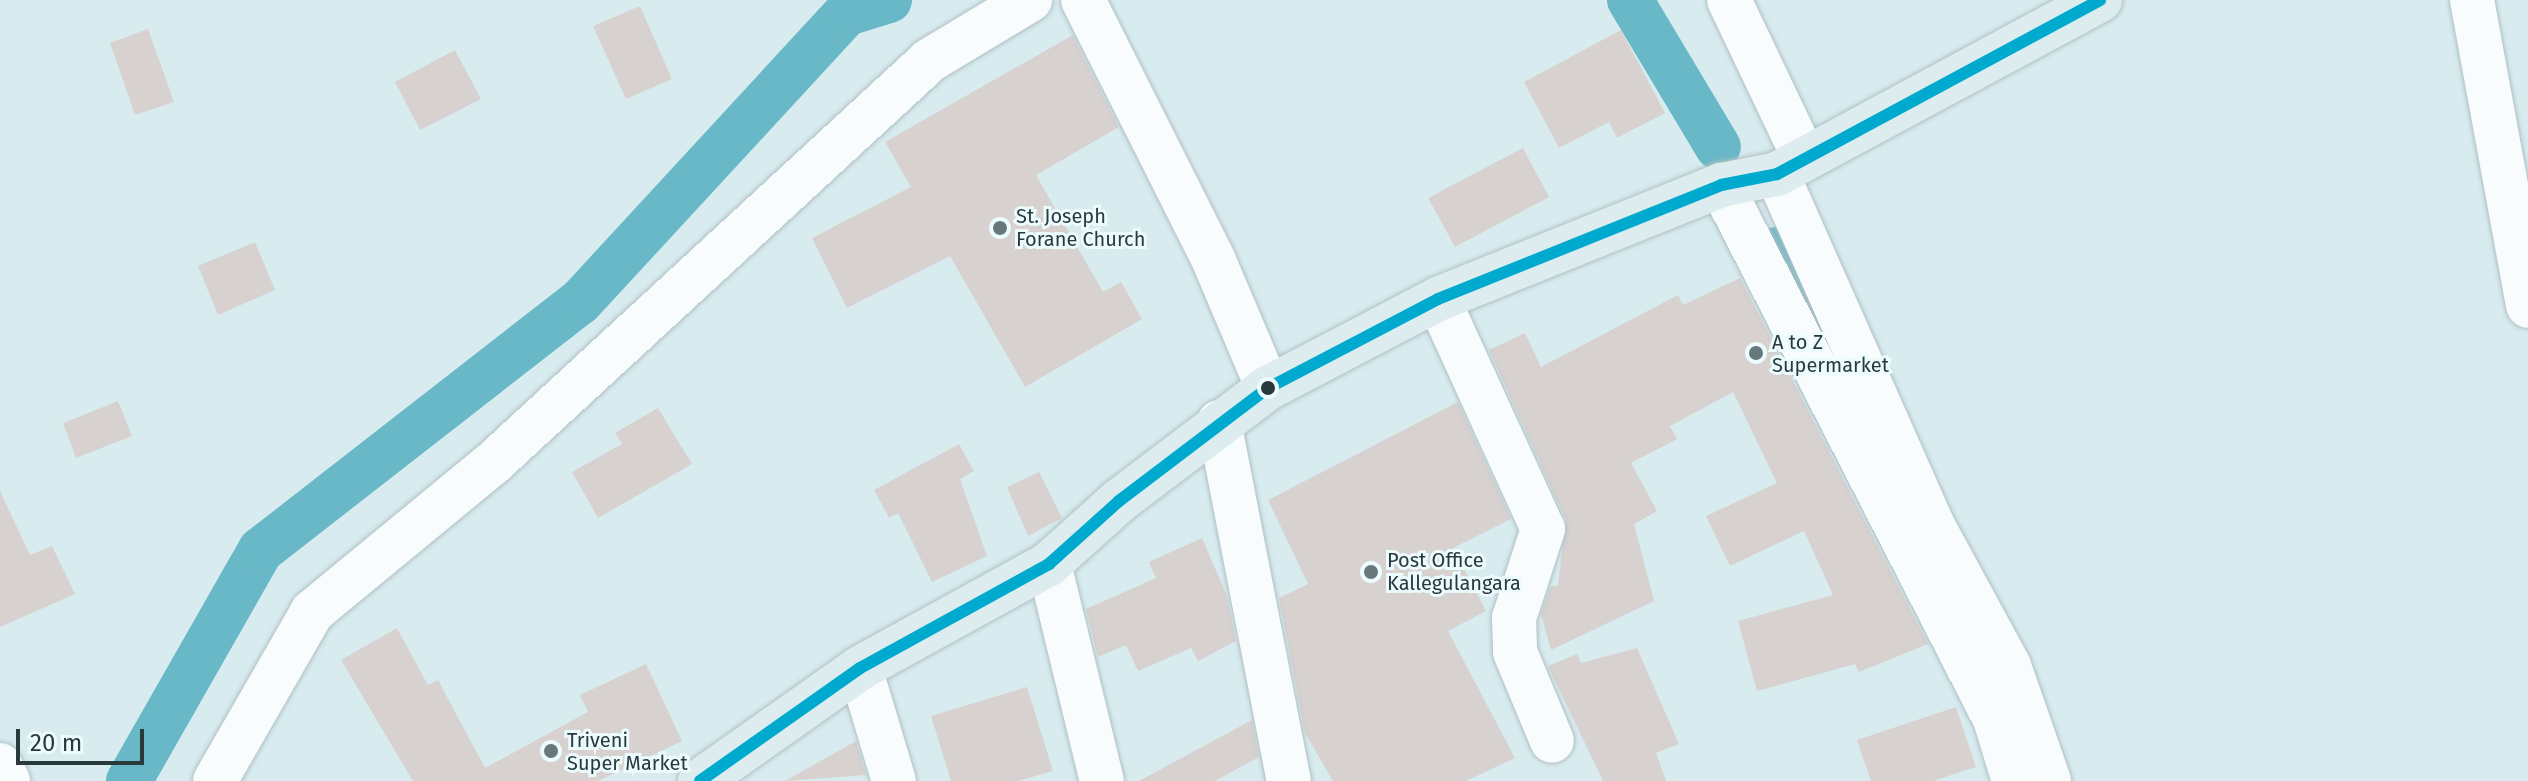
<!DOCTYPE html>
<html>
<head>
<meta charset="utf-8">
<style>
  body { margin:0 }
  #map { position:relative; width:2528px; height:781px; overflow:hidden; background:#d8ecf0; font-family:"Fira Sans",sans-serif }
  div>[style] { position:absolute }
  .canal>* { height:46px; margin:-23px; padding:0 23px; transform-origin:23px; border-radius:23px; background:#69b8c7 }
  .building>* { inset:0; background:#d7d1d0 }
  .roads { filter:drop-shadow(0 0 2px #b0c0c3) drop-shadow(0 0 2px #b0c0c3) }
  .minor>* { height:44px; margin:-22px; padding:0 22px; transform-origin:22px; border-radius:22px; background:#f9fcfd }
  .major>* { height:44px; margin:-22px; padding:0 22px; transform-origin:22px; border-radius:22px; background:#ddecee }
  .bus-1>* { height:12px; margin:-6px; padding:0 6px; transform-origin:6px; border-radius:6px; background:#00a9ce }
  .dots>* { width:22px; height:22px; translate:-50% -50%; box-sizing:border-box; border:4px solid #ecfbfe; border-radius:50% }
  span { translate:-50% -50%; white-space:nowrap; text-align:center; line-height:1.15; -webkit-text-stroke:6px #ecfbfe; paint-order:stroke }
  .poi-label { font-size:20px; color:#2a393c }
  .left { translate:0 -50%; text-align:left }
  .scale { position:absolute; left:16px; top:729px; width:128px; height:36px; box-sizing:border-box; border:4px solid #2a393c; border-top:0; padding-left:10px; font-size:24px; line-height:28px; white-space:nowrap; color:#2a393c; -webkit-text-stroke:6px #ecfbfe; paint-order:stroke }
</style>
</head>
<body>
<div id="map">
  <div class="canal">
    <div style="left:1630px;top:0;width:171px;rotate:59.1deg"></div>
    <div style="left:1776px;top:250px;width:161px;rotate:60.6deg"></div>
    <div style="left:129px;top:781px;width:266px;rotate:-60.3deg"></div>
    <div style="left:261px;top:550px;width:404px;rotate:-37.9deg"></div>
    <div style="left:580px;top:302px;width:393px;rotate:-47.3deg"></div>
    <div style="left:847px;top:13px;width:44px;rotate:-17.2deg"></div>
  </div>
  <div class="building">
    <div style="clip-path:polygon(640px 6px,672px 79px,626px 99px,593px 26px)"></div>
    <div style="clip-path:polygon(148px 29px,174px 102px,135px 115px,110px 43px)"></div>
    <div style="clip-path:polygon(1621px 30px,1665px 113px,1617px 138px,1609px 122px,1559px 148px,1524px 82px)"></div>
    <div style="clip-path:polygon(1073px 35px,1119px 127px,1036px 175px,1103px 292px,1121px 282px,1142px 319px,1025px 387px,950px 256px,847px 308px,812px 238px,911px 187px,885px 142px)"></div>
    <div style="clip-path:polygon(455px 50px,481px 99px,420px 130px,395px 82px)"></div>
    <div style="clip-path:polygon(1523px 148px,1549px 197px,1455px 247px,1428px 198px)"></div>
    <div style="clip-path:polygon(255px 242px,275px 290px,218px 315px,198px 266px)"></div>
    <div style="clip-path:polygon(1740px 278px,1928px 644px,1859px 672px,1855px 664px,1757px 691px,1738px 621px,1833px 595px,1804px 531px,1730px 566px,1706px 516px,1777px 483px,1733px 392px,1670px 426px,1677px 439px,1631px 463px,1657px 511px,1634px 524px,1654px 601px,1551px 650px,1541px 614px,1550px 587px,1558px 585px,1566px 520px,1489px 350px,1525px 333px,1541px 367px,1678px 295px,1683px 305px)"></div>
    <div style="clip-path:polygon(118px 401px,132px 436px,76px 458px,63px 423px)"></div>
    <div style="clip-path:polygon(1458px 402px,1511px 519px,1453px 548px,1486px 611px,1448px 631px,1515px 758px,1466px 781px,1333px 781px,1305px 733px,1279px 598px,1308px 584px,1268px 500px)"></div>
    <div style="clip-path:polygon(658px 408px,692px 464px,598px 518px,572px 472px,622px 444px,615px 433px)"></div>
    <div style="clip-path:polygon(959px 444px,974px 471px,960px 479px,987px 556px,932px 582px,898px 513px,889px 518px,874px 490px)"></div>
    <div style="clip-path:polygon(1039px 472px,1062px 518px,1028px 536px,1007px 487px)"></div>
    <div style="clip-path:polygon(0 491px,30px 555px,52px 546px,75px 594px,0 627px)"></div>
    <div style="clip-path:polygon(1202px 538px,1227px 596px,1236px 641px,1198px 661px,1191px 648px,1138px 671px,1126px 645px,1098px 657px,1086px 609px,1156px 578px,1149px 562px)"></div>
    <div style="clip-path:polygon(397px 628px,428px 685px,438px 680px,485px 768px,588px 712px,580px 695px,646px 664px,682px 741px,598px 781px,413px 781px,341px 660px)"></div>
    <div style="clip-path:polygon(1637px 648px,1679px 744px,1656px 753px,1666px 781px,1603px 781px,1548px 666px,1577px 654px,1581px 663px)"></div>
    <div style="clip-path:polygon(1027px 687px,1053px 771px,1018px 781px,951px 781px,931px 716px)"></div>
    <div style="clip-path:polygon(1956px 707px,1976px 767px,1933px 781px,1871px 781px,1857px 740px)"></div>
    <div style="clip-path:polygon(1252px 720px,1259px 757px,1215px 781px,1139px 781px)"></div>
    <div style="clip-path:polygon(856px 741px,866px 775px,785px 781px)"></div>
  </div>
  <div class="roads">
    <div class="minor">
      <div style="left:1083px;top:0;width:292px;rotate:63.3deg"></div>
      <div style="left:1214px;top:261px;width:138px;rotate:67deg"></div>
      <div style="left:1729px;top:0;width:174px;rotate:64.5deg"></div>
      <div style="left:2472px;top:0;width:311px;rotate:79.6deg"></div>
      <div style="left:1777px;top:174px;width:383px;rotate:66.1deg"></div>
      <div style="left:1932px;top:524px;width:162px;rotate:61.5deg"></div>
      <div style="left:2009px;top:666px;width:122px;rotate:70.8deg"></div>
      <div style="left:1721px;top:185px;width:600px;rotate:62.84deg"></div>
      <div style="left:1995px;top:719px;width:65px;rotate:73deg"></div>
      <div style="left:1438px;top:299px;width:253px;rotate:65.5deg"></div>
      <div style="left:1543px;top:529px;width:94px;rotate:108deg"></div>
      <div style="left:1514px;top:618px;width:34px;rotate:88deg"></div>
      <div style="left:1515px;top:652px;width:96px;rotate:67.4deg"></div>
      <div style="left:1219px;top:422px;width:366px;rotate:79deg"></div>
      <div style="left:1049px;top:564px;width:223px;rotate:76.3deg"></div>
      <div style="left:860px;top:668px;width:118px;rotate:73.3deg"></div>
      <div style="left:0;top:765px;width:18px;rotate:63deg"></div>
      <div style="left:215px;top:781px;width:195px;rotate:-60.1deg"></div>
      <div style="left:312px;top:612px;width:234px;rotate:-39.5deg"></div>
      <div style="left:493px;top:463px;width:594px;rotate:-42.68deg"></div>
      <div style="left:930px;top:60px;width:117px;rotate:-31deg"></div>
    </div>
    <div class="major">
      <div style="left:700px;top:781px;width:196px;rotate:-35.2deg"></div>
      <div style="left:860px;top:668px;width:216px;rotate:-28.8deg"></div>
      <div style="left:1049px;top:564px;width:94px;rotate:-42deg"></div>
      <div style="left:1119px;top:501px;width:187px;rotate:-37.2deg"></div>
      <div style="left:1268px;top:388px;width:192px;rotate:-27.6deg"></div>
      <div style="left:1438px;top:299px;width:305px;rotate:-21.9deg"></div>
      <div style="left:1721px;top:185px;width:57px;rotate:-11.1deg"></div>
      <div style="left:1777px;top:174px;width:367px;rotate:-28.3deg"></div>
    </div>
  </div>
  <div class="bus-1">
    <div style="left:700px;top:781px;width:196px;rotate:-35.2deg"></div>
    <div style="left:860px;top:668px;width:216px;rotate:-28.8deg"></div>
    <div style="left:1049px;top:564px;width:94px;rotate:-42deg"></div>
    <div style="left:1119px;top:501px;width:187px;rotate:-37.2deg"></div>
    <div style="left:1268px;top:388px;width:192px;rotate:-27.6deg"></div>
    <div style="left:1438px;top:299px;width:305px;rotate:-21.9deg"></div>
    <div style="left:1721px;top:185px;width:57px;rotate:-11.1deg"></div>
    <div style="left:1777px;top:174px;width:367px;rotate:-28.3deg"></div>
  </div>
  <div class="dots">
    <div style="left:1000px;top:228px;background:#67787b"></div>
    <div style="left:1756px;top:353px;background:#67787b"></div>
    <div style="left:1268px;top:388px;background:#2a393c"></div>
    <div style="left:1371px;top:572px;background:#67787b"></div>
    <div style="left:551px;top:751px;background:#67787b"></div>
  </div>
  <div class="poi-label">
    <span class="left" style="left:1016px;top:228px">St. Joseph<br>Forane Church</span>
    <span class="left" style="left:1772px;top:354px">A to Z<br>Supermarket</span>
    <span class="left" style="left:1387px;top:572px">Post Office<br>Kallegulangara</span>
    <span class="left" style="left:567px;top:752px">Triveni<br>Super Market</span>
  </div>
  <div class="scale">20 m</div>
</div>
</body>
</html>
